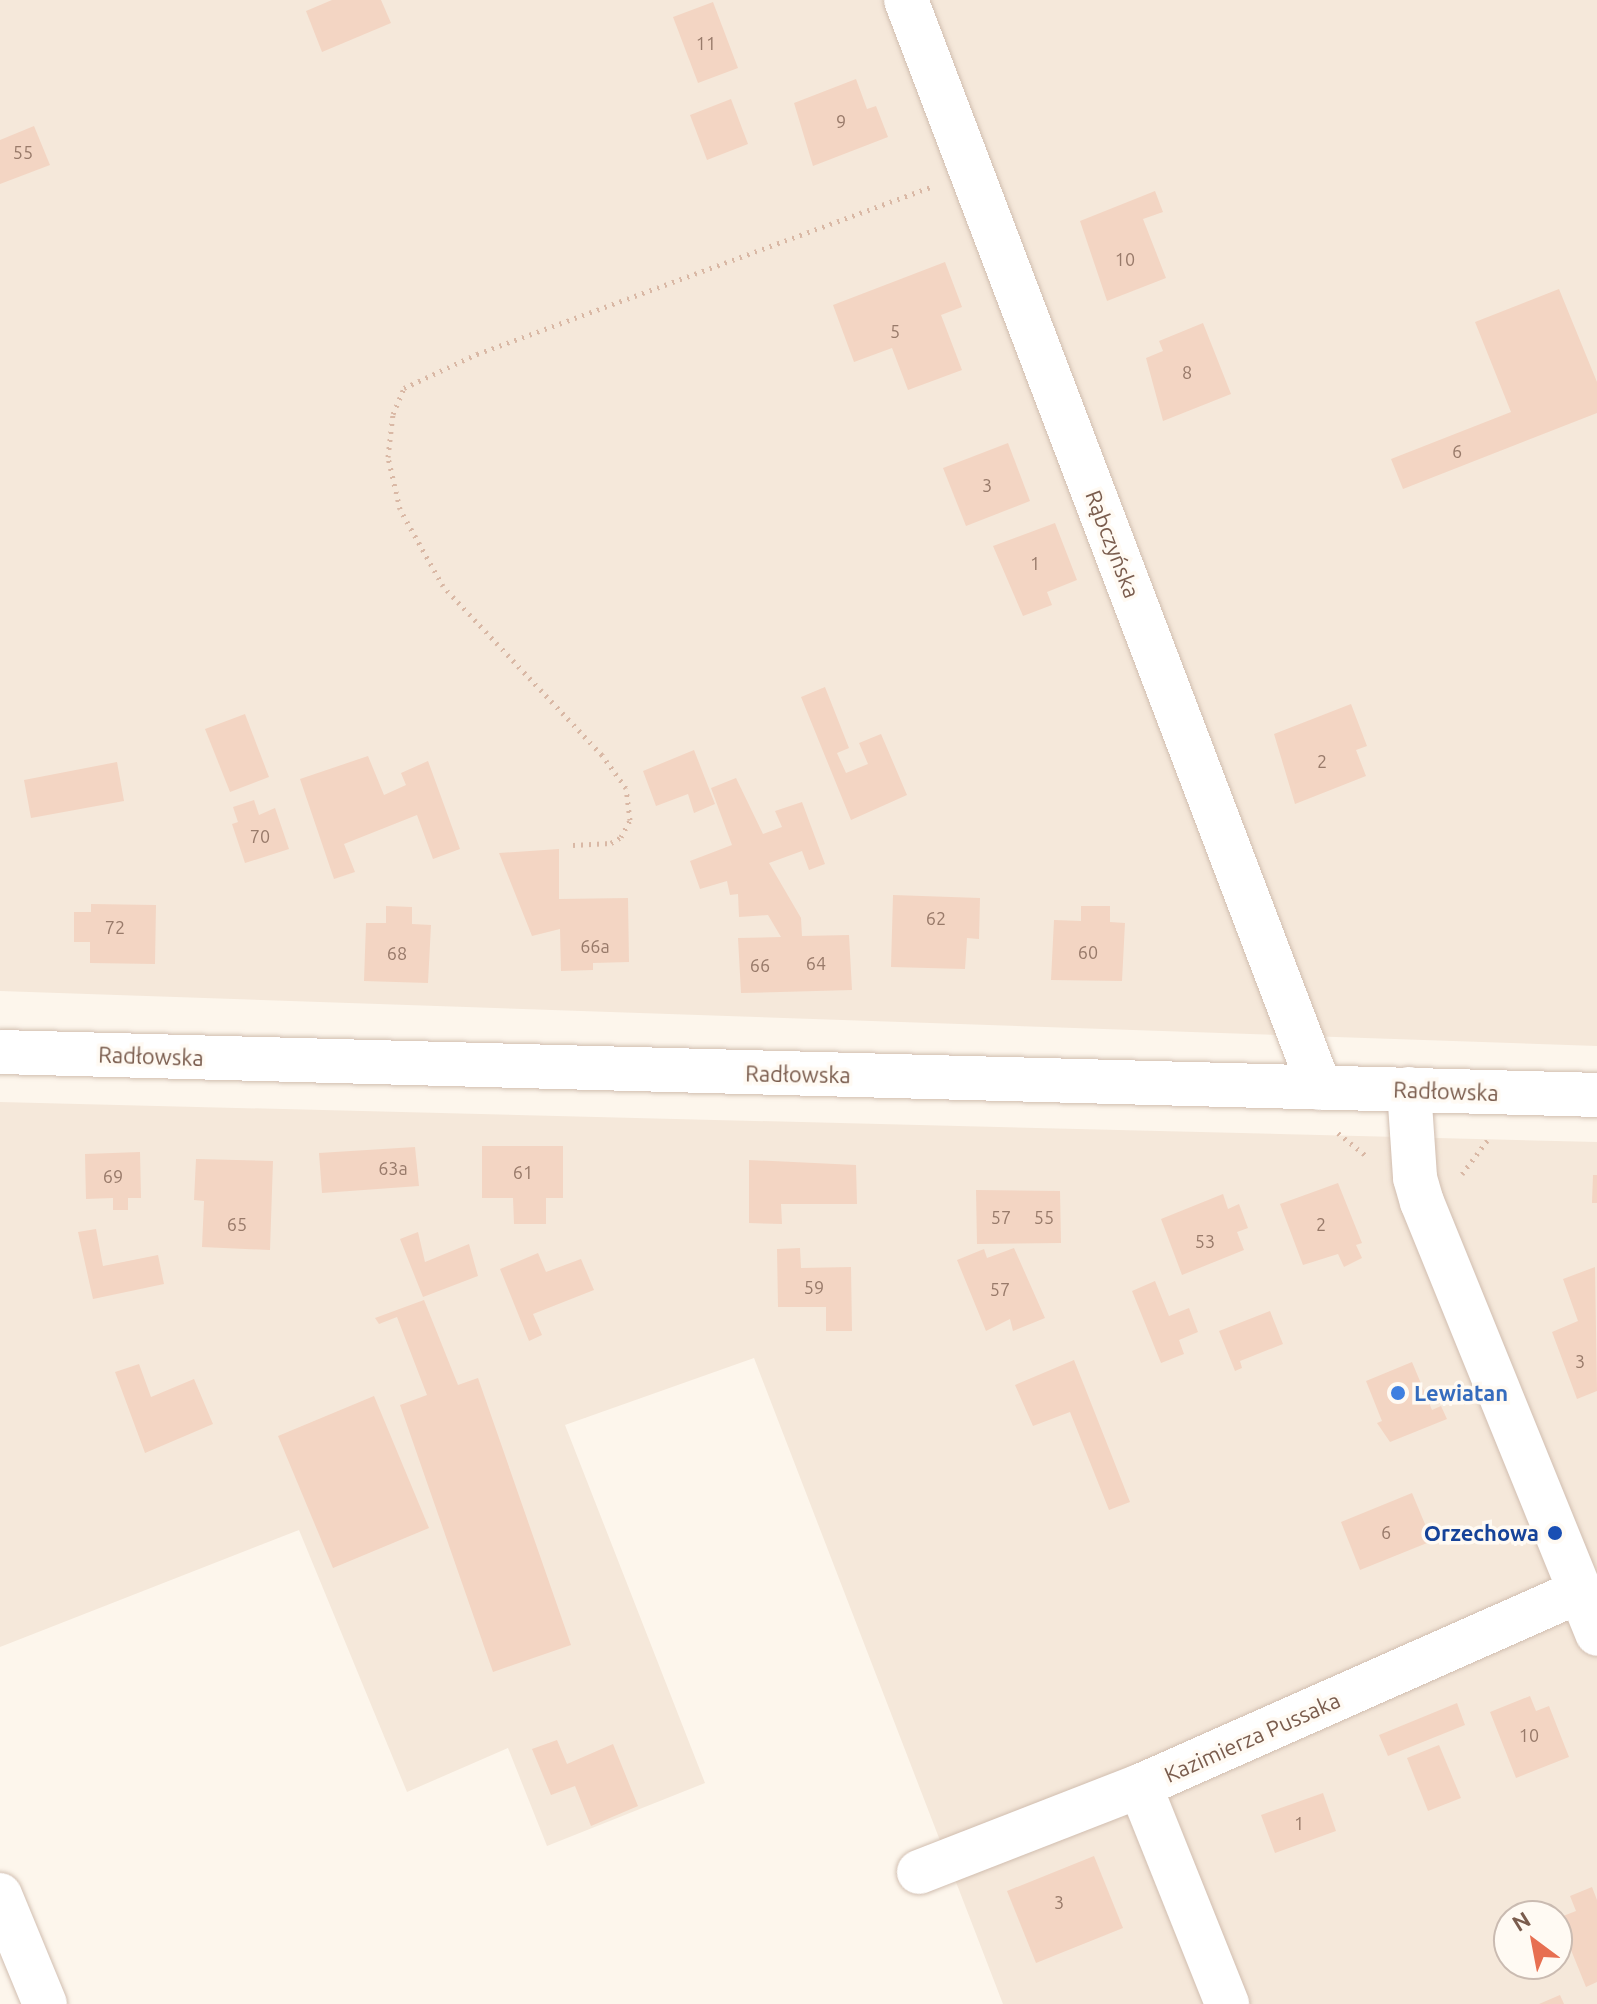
<!DOCTYPE html>
<html>
<head>
<meta charset="utf-8">
<style>
  body { margin:0 }
  #map { position:relative; width:1597px; height:2004px; overflow:hidden; background:#fdf6ec; font-family:Ubuntu,sans-serif }
  div>[style] { position:absolute }
  .residential>* { inset:0; background:#f5e8da }
  .building>* { inset:0; background:#f3d5c3 }
  .path>* { height:5px; margin-top:-2.5px; transform-origin:0; background:repeating-linear-gradient(90deg,#d9b8a5 0 2px,transparent 0 8px) }
  .roads { filter:drop-shadow(0 0 2px #d1beb0) drop-shadow(0 0 2px #d1beb0) }
  .minor>* { height:44px; margin:-22px; padding:0 22px; transform-origin:22px; border-radius:22px; background:#fff }
  .dots>* { width:22px; height:22px; translate:-50% -50%; box-sizing:border-box; border:4px solid #fffaf3; border-radius:50% }
  span { translate:-50% -50%; white-space:nowrap; text-align:center; line-height:1.15; -webkit-text-stroke:7px #fffaf3; paint-order:stroke }
  .number-label { font-size:18px; color:#987a6a }
  .number-label span { -webkit-text-stroke-width:0 }
  .street-label { font-size:22px; color:#7a5c4d }
  .shop-label { font-size:22px; color:#366cbe; font-weight:700 }
  .left { translate:0 -50%; text-align:left }
  .transit-label { font-size:22px; color:#164399; font-weight:700 }
  .right { translate:-100% -50%; text-align:right }
  .north { position:absolute; left:1493px; top:1900px; width:80px; height:80px; box-sizing:border-box; background:#fffaf3; border:2px solid #cabbb1; border-radius:50%; rotate:328deg; font-size:22px; font-weight:700; line-height:32px; text-align:center; color:#7a5c4d }
  .north::after { content:''; display:block; margin:auto; width:28px; height:36px; background:#e76f51; clip-path:polygon(50% 0,100% 100%,50% 72%,0 100%) }
</style>
</head>
<body>
<div id="map">
  <div class="residential">
    <div style="clip-path:polygon(0 0,1597px 0,1597px 1046px,0 991px)"></div>
    <div style="clip-path:polygon(evenodd,0 1102px,1597px 1142px,1597px 2004px,1003px 2004px,754px 1358px,565px 1425px,705px 1783px,547px 1846px,508px 1748px,407px 1792px,299px 1530px,0 1647px,0 1102px,1509px 1916px,1557px 1916px,1557px 1964px,1509px 1964px,1509px 1916px)"></div>
  </div>
  <div class="building">
    <div style="clip-path:polygon(332px 0,381px 0,391px 23px,322px 52px,306px 11px)"></div>
    <div style="clip-path:polygon(713px 2px,738px 68px,698px 83px,673px 17px)"></div>
    <div style="clip-path:polygon(856px 79px,867px 109px,876px 106px,888px 137px,813px 166px,794px 103px)"></div>
    <div style="clip-path:polygon(731px 99px,748px 144px,707px 160px,690px 115px)"></div>
    <div style="clip-path:polygon(34px 126px,50px 165px,0 184px,0 140px)"></div>
    <div style="clip-path:polygon(1155px 191px,1163px 212px,1143px 219px,1166px 278px,1107px 301px,1080px 221px)"></div>
    <div style="clip-path:polygon(945px 262px,962px 307px,941px 315px,962px 370px,908px 390px,892px 348px,854px 362px,833px 305px)"></div>
    <div style="clip-path:polygon(1559px 289px,1597px 382px,1597px 413px,1403px 489px,1391px 459px,1511px 412px,1475px 322px)"></div>
    <div style="clip-path:polygon(1203px 323px,1231px 394px,1163px 421px,1146px 358px,1163px 351px,1159px 341px)"></div>
    <div style="clip-path:polygon(1008px 443px,1030px 501px,966px 526px,943px 468px)"></div>
    <div style="clip-path:polygon(1055px 523px,1077px 580px,1047px 592px,1052px 605px,1023px 616px,993px 546px)"></div>
    <div style="clip-path:polygon(825px 687px,849px 748px,837px 753px,846px 773px,868px 764px,859px 743px,881px 734px,907px 795px,851px 820px,801px 697px)"></div>
    <div style="clip-path:polygon(1351px 704px,1367px 746px,1356px 750px,1366px 776px,1295px 804px,1274px 734px)"></div>
    <div style="clip-path:polygon(245px 714px,269px 777px,230px 792px,205px 729px)"></div>
    <div style="clip-path:polygon(694px 750px,715px 804px,694px 813px,688px 794px,656px 806px,643px 771px)"></div>
    <div style="clip-path:polygon(368px 756px,384px 795px,406px 785px,401px 773px,428px 761px,460px 849px,433px 859px,417px 815px,344px 844px,355px 872px,334px 879px,300px 779px)"></div>
    <div style="clip-path:polygon(117px 762px,124px 801px,31px 818px,24px 780px)"></div>
    <div style="clip-path:polygon(736px 778px,763px 834px,782px 827px,775px 811px,802px 802px,825px 864px,809px 870px,802px 851px,769px 863px,801px 918px,802px 936px,849px 935px,852px 990px,741px 993px,738px 938px,781px 937px,768px 915px,739px 917px,738px 894px,730px 895px,727px 881px,700px 889px,690px 861px,732px 845px,711px 788px)"></div>
    <div style="clip-path:polygon(254px 800px,259px 815px,275px 808px,289px 849px,245px 863px,232px 824px,238px 822px,233px 807px)"></div>
    <div style="clip-path:polygon(559px 849px,559px 899px,628px 898px,629px 962px,593px 963px,593px 970px,561px 971px,560px 929px,532px 936px,499px 853px)"></div>
    <div style="clip-path:polygon(893px 895px,980px 898px,979px 939px,967px 938px,965px 969px,891px 967px)"></div>
    <div style="clip-path:polygon(91px 904px,156px 905px,155px 964px,90px 963px,90px 942px,74px 942px,74px 912px,91px 912px)"></div>
    <div style="clip-path:polygon(386px 906px,412px 907px,412px 924px,431px 925px,428px 983px,364px 981px,366px 923px,386px 923px)"></div>
    <div style="clip-path:polygon(1081px 906px,1110px 906px,1110px 922px,1125px 923px,1122px 981px,1051px 980px,1054px 920px,1081px 921px)"></div>
    <div style="clip-path:polygon(482px 1146px,563px 1146px,563px 1198px,546px 1198px,546px 1224px,514px 1224px,513px 1198px,482px 1198px)"></div>
    <div style="clip-path:polygon(415px 1147px,419px 1186px,322px 1193px,319px 1153px)"></div>
    <div style="clip-path:polygon(140px 1152px,141px 1198px,128px 1198px,128px 1210px,113px 1210px,113px 1198px,86px 1199px,85px 1154px)"></div>
    <div style="clip-path:polygon(196px 1159px,273px 1161px,270px 1250px,202px 1247px,204px 1201px,194px 1200px)"></div>
    <div style="clip-path:polygon(749px 1160px,856px 1165px,857px 1204px,781px 1204px,782px 1224px,749px 1223px)"></div>
    <div style="clip-path:polygon(1593px 1175px,1597px 1175px,1597px 1203px,1592px 1203px)"></div>
    <div style="clip-path:polygon(1338px 1183px,1362px 1243px,1356px 1245px,1362px 1258px,1344px 1267px,1338px 1254px,1303px 1265px,1280px 1204px)"></div>
    <div style="clip-path:polygon(976px 1190px,1060px 1191px,1061px 1243px,977px 1244px)"></div>
    <div style="clip-path:polygon(1223px 1194px,1228px 1209px,1239px 1204px,1248px 1228px,1237px 1232px,1244px 1250px,1182px 1275px,1161px 1219px)"></div>
    <div style="clip-path:polygon(96px 1229px,103px 1266px,158px 1255px,164px 1284px,93px 1299px,78px 1232px)"></div>
    <div style="clip-path:polygon(418px 1232px,425px 1262px,469px 1244px,478px 1276px,423px 1297px,400px 1239px)"></div>
    <div style="clip-path:polygon(800px 1248px,801px 1268px,851px 1267px,852px 1331px,826px 1331px,826px 1307px,778px 1307px,777px 1249px)"></div>
    <div style="clip-path:polygon(1014px 1248px,1045px 1318px,1013px 1331px,1010px 1319px,986px 1331px,957px 1260px,984px 1249px,987px 1258px)"></div>
    <div style="clip-path:polygon(538px 1253px,546px 1272px,581px 1259px,594px 1290px,533px 1314px,542px 1335px,529px 1341px,500px 1269px)"></div>
    <div style="clip-path:polygon(1595px 1267px,1597px 1391px,1577px 1399px,1552px 1332px,1578px 1321px,1563px 1279px)"></div>
    <div style="clip-path:polygon(1155px 1281px,1169px 1316px,1189px 1308px,1198px 1332px,1179px 1340px,1184px 1354px,1161px 1363px,1132px 1291px)"></div>
    <div style="clip-path:polygon(424px 1300px,458px 1385px,478px 1378px,571px 1645px,493px 1672px,400px 1405px,427px 1395px,397px 1317px,379px 1324px,375px 1318px)"></div>
    <div style="clip-path:polygon(1270px 1311px,1283px 1344px,1240px 1361px,1242px 1368px,1235px 1371px,1219px 1331px)"></div>
    <div style="clip-path:polygon(1074px 1360px,1130px 1502px,1109px 1510px,1070px 1412px,1033px 1426px,1015px 1385px)"></div>
    <div style="clip-path:polygon(1412px 1362px,1432px 1410px,1441px 1406px,1447px 1419px,1390px 1442px,1377px 1423px,1382px 1421px,1366px 1381px)"></div>
    <div style="clip-path:polygon(139px 1364px,151px 1397px,194px 1379px,213px 1424px,145px 1453px,115px 1372px)"></div>
    <div style="clip-path:polygon(374px 1396px,429px 1528px,333px 1568px,278px 1436px)"></div>
    <div style="clip-path:polygon(1412px 1493px,1432px 1541px,1360px 1570px,1341px 1522px)"></div>
    <div style="clip-path:polygon(1530px 1696px,1536px 1711px,1549px 1706px,1569px 1757px,1516px 1778px,1490px 1712px)"></div>
    <div style="clip-path:polygon(1457px 1703px,1465px 1725px,1388px 1756px,1379px 1735px)"></div>
    <div style="clip-path:polygon(557px 1740px,567px 1764px,613px 1744px,638px 1806px,591px 1826px,575px 1786px,551px 1795px,532px 1749px)"></div>
    <div style="clip-path:polygon(1439px 1745px,1461px 1798px,1428px 1811px,1407px 1758px)"></div>
    <div style="clip-path:polygon(1323px 1793px,1336px 1831px,1275px 1853px,1261px 1815px)"></div>
    <div style="clip-path:polygon(1094px 1856px,1123px 1928px,1036px 1963px,1007px 1891px)"></div>
    <div style="clip-path:polygon(1592px 1887px,1597px 1900px,1597px 1982px,1586px 1987px,1558px 1918px,1576px 1911px,1570px 1896px)"></div>
    <div style="clip-path:polygon(1560px 1995px,1564px 2004px,1539px 2004px)"></div>
  </div>
  <div class="path">
    <div style="left:573px;top:845px;width:38px;rotate:-3deg"></div>
    <div style="left:611px;top:843px;width:12px;rotate:-31deg"></div>
    <div style="left:621px;top:837px;width:19px;rotate:-62deg"></div>
    <div style="left:630px;top:820px;width:32px;rotate:-97deg"></div>
    <div style="left:626px;top:788px;width:41px;rotate:-126deg"></div>
    <div style="left:602px;top:755px;width:232px;rotate:-133.3deg"></div>
    <div style="left:443px;top:586px;width:88px;rotate:-119.2deg"></div>
    <div style="left:400px;top:509px;width:53px;rotate:-103deg"></div>
    <div style="left:388px;top:457px;width:43px;rotate:-83.4deg"></div>
    <div style="left:393px;top:414px;width:28px;rotate:-67deg"></div>
    <div style="left:404px;top:388px;width:81px;rotate:-25deg"></div>
    <div style="left:477px;top:354px;width:486px;rotate:-20.2deg"></div>
    <div style="left:1338px;top:1133px;width:38px;rotate:39deg"></div>
    <div style="left:1462px;top:1174px;width:45px;rotate:-53.1deg"></div>
  </div>
  <div class="roads">
    <div class="minor">
      <div style="left:906px;top:0;width:1164px;rotate:69.17deg"></div>
      <div style="left:0;top:1052px;width:1598px;rotate:1.54deg"></div>
      <div style="left:1409px;top:1089px;width:89px;rotate:86.1deg"></div>
      <div style="left:1415px;top:1178px;width:25px;rotate:74deg"></div>
      <div style="left:1422px;top:1202px;width:466px;rotate:67.9deg"></div>
      <div style="left:1140px;top:1786px;width:235px;rotate:68.2deg"></div>
      <div style="left:919px;top:1872px;width:237px;rotate:-21.3deg"></div>
      <div style="left:1140px;top:1786px;width:481px;rotate:-23.9deg"></div>
      <div style="left:0;top:1895px;width:118px;rotate:67.6deg"></div>
    </div>
  </div>
  <div class="dots">
    <div style="left:1398px;top:1393px;background:#3f7fe0"></div>
    <div style="left:1555px;top:1533px;background:#1a4fb4"></div>
  </div>
  <div class="number-label">
    <span style="left:706px;top:43px">11</span>
    <span style="left:841px;top:121px">9</span>
    <span style="left:23px;top:152px">55</span>
    <span style="left:1125px;top:259px">10</span>
    <span style="left:895px;top:331px">5</span>
    <span style="left:1187px;top:372px">8</span>
    <span style="left:1457px;top:451px">6</span>
    <span style="left:987px;top:485px">3</span>
    <span style="left:1035px;top:563px">1</span>
    <span style="left:1322px;top:761px">2</span>
    <span style="left:260px;top:836px">70</span>
    <span style="left:936px;top:918px">62</span>
    <span style="left:115px;top:927px">72</span>
    <span style="left:595px;top:946px">66a</span>
    <span style="left:1088px;top:952px">60</span>
    <span style="left:397px;top:953px">68</span>
    <span style="left:816px;top:963px">64</span>
    <span style="left:760px;top:965px">66</span>
    <span style="left:393px;top:1168px">63a</span>
    <span style="left:523px;top:1172px">61</span>
    <span style="left:113px;top:1176px">69</span>
    <span style="left:1001px;top:1217px">57</span>
    <span style="left:1044px;top:1217px">55</span>
    <span style="left:237px;top:1224px">65</span>
    <span style="left:1321px;top:1224px">2</span>
    <span style="left:1205px;top:1241px">53</span>
    <span style="left:814px;top:1287px">59</span>
    <span style="left:1000px;top:1289px">57</span>
    <span style="left:1580px;top:1361px">3</span>
    <span style="left:1386px;top:1532px">6</span>
    <span style="left:1529px;top:1735px">10</span>
    <span style="left:1299px;top:1823px">1</span>
    <span style="left:1059px;top:1902px">3</span>
  </div>
  <div class="street-label">
    <span style="left:1113px;top:544px;rotate:69deg">Rąbczyńska</span>
    <span style="left:151px;top:1056px;rotate:2deg">Radłowska</span>
    <span style="left:798px;top:1074px;rotate:1deg">Radłowska</span>
    <span style="left:1446px;top:1091px;rotate:2deg">Radłowska</span>
    <span style="left:1252px;top:1737px;rotate:-24deg">Kazimierza Pussaka</span>
  </div>
  <div class="shop-label">
    <span class="left" style="left:1414px;top:1393px">Lewiatan</span>
  </div>
  <div class="transit-label">
    <span class="right" style="left:1539px;top:1533px">Orzechowa</span>
  </div>
  <div class="north">N</div>
</div>
</body>
</html>
